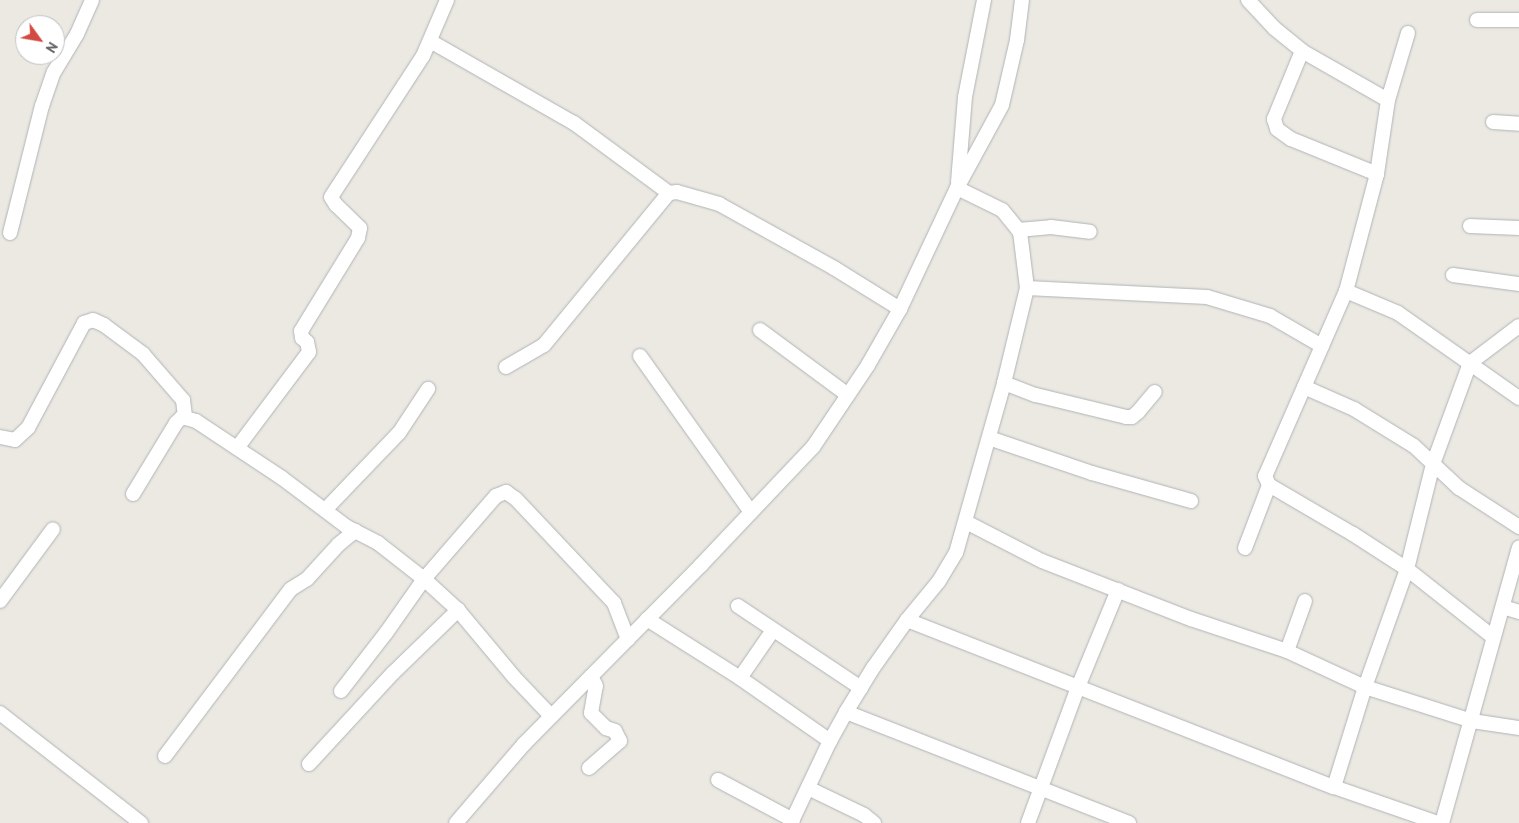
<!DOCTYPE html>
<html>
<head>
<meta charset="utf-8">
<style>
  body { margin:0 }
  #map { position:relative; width:1519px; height:823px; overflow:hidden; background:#ebe9e2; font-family:"PT Sans",sans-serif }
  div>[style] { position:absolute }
  .roads { filter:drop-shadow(0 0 1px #b0b3b6) drop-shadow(0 0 1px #b0b3b6) }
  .minor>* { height:14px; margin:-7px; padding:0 7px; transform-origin:7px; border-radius:7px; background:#fff }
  span { translate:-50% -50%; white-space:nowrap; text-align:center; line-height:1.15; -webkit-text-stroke:4px #fff; paint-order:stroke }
  .north { position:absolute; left:15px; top:15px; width:50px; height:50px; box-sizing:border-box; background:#fff; border:1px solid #bdbfc0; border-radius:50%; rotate:122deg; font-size:14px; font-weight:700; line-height:20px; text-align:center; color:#5b5e61 }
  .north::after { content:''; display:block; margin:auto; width:18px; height:22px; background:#d24a42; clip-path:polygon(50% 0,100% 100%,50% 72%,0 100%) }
</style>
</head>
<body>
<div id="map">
  <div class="roads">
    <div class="minor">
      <div style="left:1248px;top:0;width:38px;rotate:47deg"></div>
      <div style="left:1274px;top:28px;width:36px;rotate:39deg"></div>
      <div style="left:1302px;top:51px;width:99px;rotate:29.7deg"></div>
      <div style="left:1477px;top:20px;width:42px"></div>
      <div style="left:1408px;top:33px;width:70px;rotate:106.6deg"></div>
      <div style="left:1388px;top:100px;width:75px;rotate:98.5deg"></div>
      <div style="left:1377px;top:174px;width:121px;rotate:104.8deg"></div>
      <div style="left:1346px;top:291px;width:202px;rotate:113.6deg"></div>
      <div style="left:1265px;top:476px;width:10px;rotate:66deg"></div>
      <div style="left:1269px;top:485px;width:97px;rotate:30.3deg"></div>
      <div style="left:1353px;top:534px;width:64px;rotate:32.9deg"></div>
      <div style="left:1407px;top:569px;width:110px;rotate:38.3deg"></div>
      <div style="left:430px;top:41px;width:166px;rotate:29.7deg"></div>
      <div style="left:574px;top:123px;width:118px;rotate:36.4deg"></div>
      <div style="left:1302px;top:51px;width:74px;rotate:112.4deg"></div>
      <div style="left:1274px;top:119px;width:10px;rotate:73deg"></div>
      <div style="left:1277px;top:129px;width:17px;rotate:36deg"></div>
      <div style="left:1291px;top:139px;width:93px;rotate:22.1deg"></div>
      <div style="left:1493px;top:122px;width:26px;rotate:4deg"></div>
      <div style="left:958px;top:182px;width:85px;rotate:-85.3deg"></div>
      <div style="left:965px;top:97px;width:99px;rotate:-78.9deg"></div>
      <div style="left:1470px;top:226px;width:49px;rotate:2.3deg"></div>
      <div style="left:1018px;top:230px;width:33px;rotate:-5deg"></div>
      <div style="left:1051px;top:227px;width:39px;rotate:7deg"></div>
      <div style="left:10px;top:233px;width:131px;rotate:-75.9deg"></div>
      <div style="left:42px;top:106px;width:36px;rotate:-71deg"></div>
      <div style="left:54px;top:72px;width:44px;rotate:-58.8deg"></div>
      <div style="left:77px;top:34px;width:37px;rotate:-66deg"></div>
      <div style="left:1453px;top:275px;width:67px;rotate:7.8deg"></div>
      <div style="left:1027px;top:288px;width:180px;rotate:2.9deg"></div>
      <div style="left:1207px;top:297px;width:66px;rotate:16.8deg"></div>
      <div style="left:1270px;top:316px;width:60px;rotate:30deg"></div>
      <div style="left:1346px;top:291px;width:56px;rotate:22.9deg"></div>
      <div style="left:1398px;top:313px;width:148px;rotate:35.1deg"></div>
      <div style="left:760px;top:330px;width:109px;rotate:36.5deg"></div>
      <div style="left:640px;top:356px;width:191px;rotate:54.6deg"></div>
      <div style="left:506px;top:367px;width:44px;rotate:-30.1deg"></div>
      <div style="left:544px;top:345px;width:197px;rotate:-50.6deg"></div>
      <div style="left:669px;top:193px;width:8px;rotate:-7deg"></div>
      <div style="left:677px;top:192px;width:44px;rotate:15.9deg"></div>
      <div style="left:719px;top:204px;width:132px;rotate:29.1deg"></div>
      <div style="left:834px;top:268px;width:78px;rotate:31.8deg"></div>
      <div style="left:1004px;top:383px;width:34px;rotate:21deg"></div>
      <div style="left:1036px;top:395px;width:93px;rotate:13.7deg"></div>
      <div style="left:1126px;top:417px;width:6px"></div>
      <div style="left:1132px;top:417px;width:8px;rotate:-40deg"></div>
      <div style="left:1138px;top:412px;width:26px;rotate:-50deg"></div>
      <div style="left:1304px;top:387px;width:55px;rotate:23.7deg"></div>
      <div style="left:1354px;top:409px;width:70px;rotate:31.7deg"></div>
      <div style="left:1414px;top:446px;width:62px;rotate:43deg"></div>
      <div style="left:1459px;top:488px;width:72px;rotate:33deg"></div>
      <div style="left:0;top:437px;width:15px;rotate:11deg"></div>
      <div style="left:15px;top:440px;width:18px;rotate:-43deg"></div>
      <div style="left:28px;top:428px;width:119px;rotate:-61.9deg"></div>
      <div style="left:84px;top:323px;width:9px;rotate:-18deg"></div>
      <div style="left:93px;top:320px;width:12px;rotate:24deg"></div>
      <div style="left:104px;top:325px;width:49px;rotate:36.6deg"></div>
      <div style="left:143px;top:354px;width:61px;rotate:49deg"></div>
      <div style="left:183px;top:400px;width:17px;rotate:83deg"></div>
      <div style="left:989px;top:438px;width:109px;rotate:18.8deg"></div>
      <div style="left:1092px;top:473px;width:103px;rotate:15.8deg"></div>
      <div style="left:237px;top:448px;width:120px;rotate:-53.1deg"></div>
      <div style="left:309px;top:352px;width:10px;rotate:-101deg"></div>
      <div style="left:307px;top:342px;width:6px;rotate:-141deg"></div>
      <div style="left:302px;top:338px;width:7px;rotate:-98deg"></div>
      <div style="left:301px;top:331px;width:109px;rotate:-58.5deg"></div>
      <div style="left:358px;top:238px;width:10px;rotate:-79deg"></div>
      <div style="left:360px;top:228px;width:33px;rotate:-136deg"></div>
      <div style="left:336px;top:205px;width:9px;rotate:-122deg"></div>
      <div style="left:331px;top:197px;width:168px;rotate:-56.9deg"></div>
      <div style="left:423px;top:56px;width:61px;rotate:-66.8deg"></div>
      <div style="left:133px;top:494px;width:83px;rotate:-58.8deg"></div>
      <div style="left:176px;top:423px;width:8px;rotate:-45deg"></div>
      <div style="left:182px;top:417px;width:15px;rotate:16deg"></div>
      <div style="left:196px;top:421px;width:103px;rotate:33.5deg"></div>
      <div style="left:282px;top:478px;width:81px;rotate:37deg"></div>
      <div style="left:347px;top:527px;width:35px;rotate:27deg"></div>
      <div style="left:378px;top:543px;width:58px;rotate:38deg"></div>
      <div style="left:424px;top:579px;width:46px;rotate:42.4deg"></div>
      <div style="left:458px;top:610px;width:87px;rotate:50.1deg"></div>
      <div style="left:514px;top:677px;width:54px;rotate:46.5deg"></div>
      <div style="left:326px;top:509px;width:105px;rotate:-46.2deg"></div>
      <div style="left:399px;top:433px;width:53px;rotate:-56.6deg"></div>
      <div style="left:966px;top:522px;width:85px;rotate:27.2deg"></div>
      <div style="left:1042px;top:561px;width:160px;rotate:21.3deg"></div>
      <div style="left:1191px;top:619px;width:101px;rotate:18.4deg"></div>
      <div style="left:1287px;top:651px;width:86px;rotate:24.8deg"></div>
      <div style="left:1365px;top:687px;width:112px;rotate:17.6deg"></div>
      <div style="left:1472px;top:721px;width:48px;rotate:8.5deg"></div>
      <div style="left:1245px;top:548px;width:67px;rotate:-69.1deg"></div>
      <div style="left:0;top:601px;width:89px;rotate:-53.6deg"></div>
      <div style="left:738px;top:606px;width:148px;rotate:33.7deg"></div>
      <div style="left:1503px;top:607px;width:17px;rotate:17deg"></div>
      <div style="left:647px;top:619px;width:110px;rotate:32.4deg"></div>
      <div style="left:740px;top:678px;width:110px;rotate:35deg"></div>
      <div style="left:907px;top:620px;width:458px;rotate:21.4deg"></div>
      <div style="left:1334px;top:787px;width:110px;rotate:19.1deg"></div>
      <div style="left:1287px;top:651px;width:53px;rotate:-70.2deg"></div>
      <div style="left:740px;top:678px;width:58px;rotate:-55.5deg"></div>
      <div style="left:341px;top:691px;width:73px;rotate:-52.2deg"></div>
      <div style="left:386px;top:633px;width:66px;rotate:-54.9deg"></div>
      <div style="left:424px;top:579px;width:110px;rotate:-49.1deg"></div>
      <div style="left:496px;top:496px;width:11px;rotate:-22deg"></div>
      <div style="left:506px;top:492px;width:12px;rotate:35deg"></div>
      <div style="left:516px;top:499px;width:143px;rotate:46.7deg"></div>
      <div style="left:614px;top:603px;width:39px;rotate:69deg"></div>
      <div style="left:846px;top:712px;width:304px;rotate:21.4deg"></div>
      <div style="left:0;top:713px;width:179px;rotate:38deg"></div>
      <div style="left:165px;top:756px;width:209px;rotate:-53deg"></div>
      <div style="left:291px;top:589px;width:19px;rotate:-32deg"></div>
      <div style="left:307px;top:579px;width:47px;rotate:-47.6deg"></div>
      <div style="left:339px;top:544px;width:21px;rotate:-39deg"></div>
      <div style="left:309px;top:764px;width:124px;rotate:-47.3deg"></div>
      <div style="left:393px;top:673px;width:91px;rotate:-44.1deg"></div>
      <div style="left:589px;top:768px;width:41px;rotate:-41.1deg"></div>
      <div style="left:620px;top:741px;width:11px;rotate:-117deg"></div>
      <div style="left:615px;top:731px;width:9px;rotate:-162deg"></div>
      <div style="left:606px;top:728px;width:21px;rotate:-135deg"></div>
      <div style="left:591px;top:713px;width:27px;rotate:-80deg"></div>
      <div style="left:596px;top:686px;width:11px;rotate:-117deg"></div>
      <div style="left:718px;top:780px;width:85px;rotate:28.1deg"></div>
      <div style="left:1334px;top:787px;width:105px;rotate:-72.8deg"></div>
      <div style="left:1365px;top:687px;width:125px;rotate:-70.4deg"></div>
      <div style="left:1407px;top:569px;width:108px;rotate:-76.1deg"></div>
      <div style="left:1433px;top:464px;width:108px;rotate:-69.9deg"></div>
      <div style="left:1470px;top:363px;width:61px;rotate:-37.1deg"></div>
      <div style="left:808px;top:788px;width:62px;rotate:25.7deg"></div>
      <div style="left:864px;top:815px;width:13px;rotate:39deg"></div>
      <div style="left:456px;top:823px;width:104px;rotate:-49.3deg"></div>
      <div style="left:524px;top:744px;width:252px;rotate:-45.3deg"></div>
      <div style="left:701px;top:565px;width:163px;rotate:-46.5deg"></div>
      <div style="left:813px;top:447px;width:99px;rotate:-56.1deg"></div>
      <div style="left:868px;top:365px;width:64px;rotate:-60.3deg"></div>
      <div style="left:900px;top:309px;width:134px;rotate:-64.8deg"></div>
      <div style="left:957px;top:188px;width:94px;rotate:-61.5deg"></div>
      <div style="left:1002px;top:105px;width:67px;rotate:-77deg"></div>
      <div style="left:1017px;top:40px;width:40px;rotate:-82.9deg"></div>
      <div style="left:791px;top:823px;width:91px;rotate:-64.6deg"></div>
      <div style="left:830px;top:741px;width:33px;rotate:-61deg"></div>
      <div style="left:846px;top:712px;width:52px;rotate:-58.5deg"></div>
      <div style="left:873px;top:668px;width:59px;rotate:-54.7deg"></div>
      <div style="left:907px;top:620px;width:50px;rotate:-50.6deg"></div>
      <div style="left:939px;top:581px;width:33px;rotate:-59deg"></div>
      <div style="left:956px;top:553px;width:177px;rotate:-74.2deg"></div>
      <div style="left:1004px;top:383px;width:98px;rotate:-76.4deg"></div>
      <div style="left:1027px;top:288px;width:56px;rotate:-97.1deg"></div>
      <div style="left:1020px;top:232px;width:28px;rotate:-129deg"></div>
      <div style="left:1002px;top:210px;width:50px;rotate:-153.9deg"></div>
      <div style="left:1028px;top:823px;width:145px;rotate:-69.8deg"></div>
      <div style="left:1078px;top:687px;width:105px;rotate:-67.6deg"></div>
      <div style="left:1442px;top:823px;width:286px;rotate:-74.4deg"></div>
    </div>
  </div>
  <div class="north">N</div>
</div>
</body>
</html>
